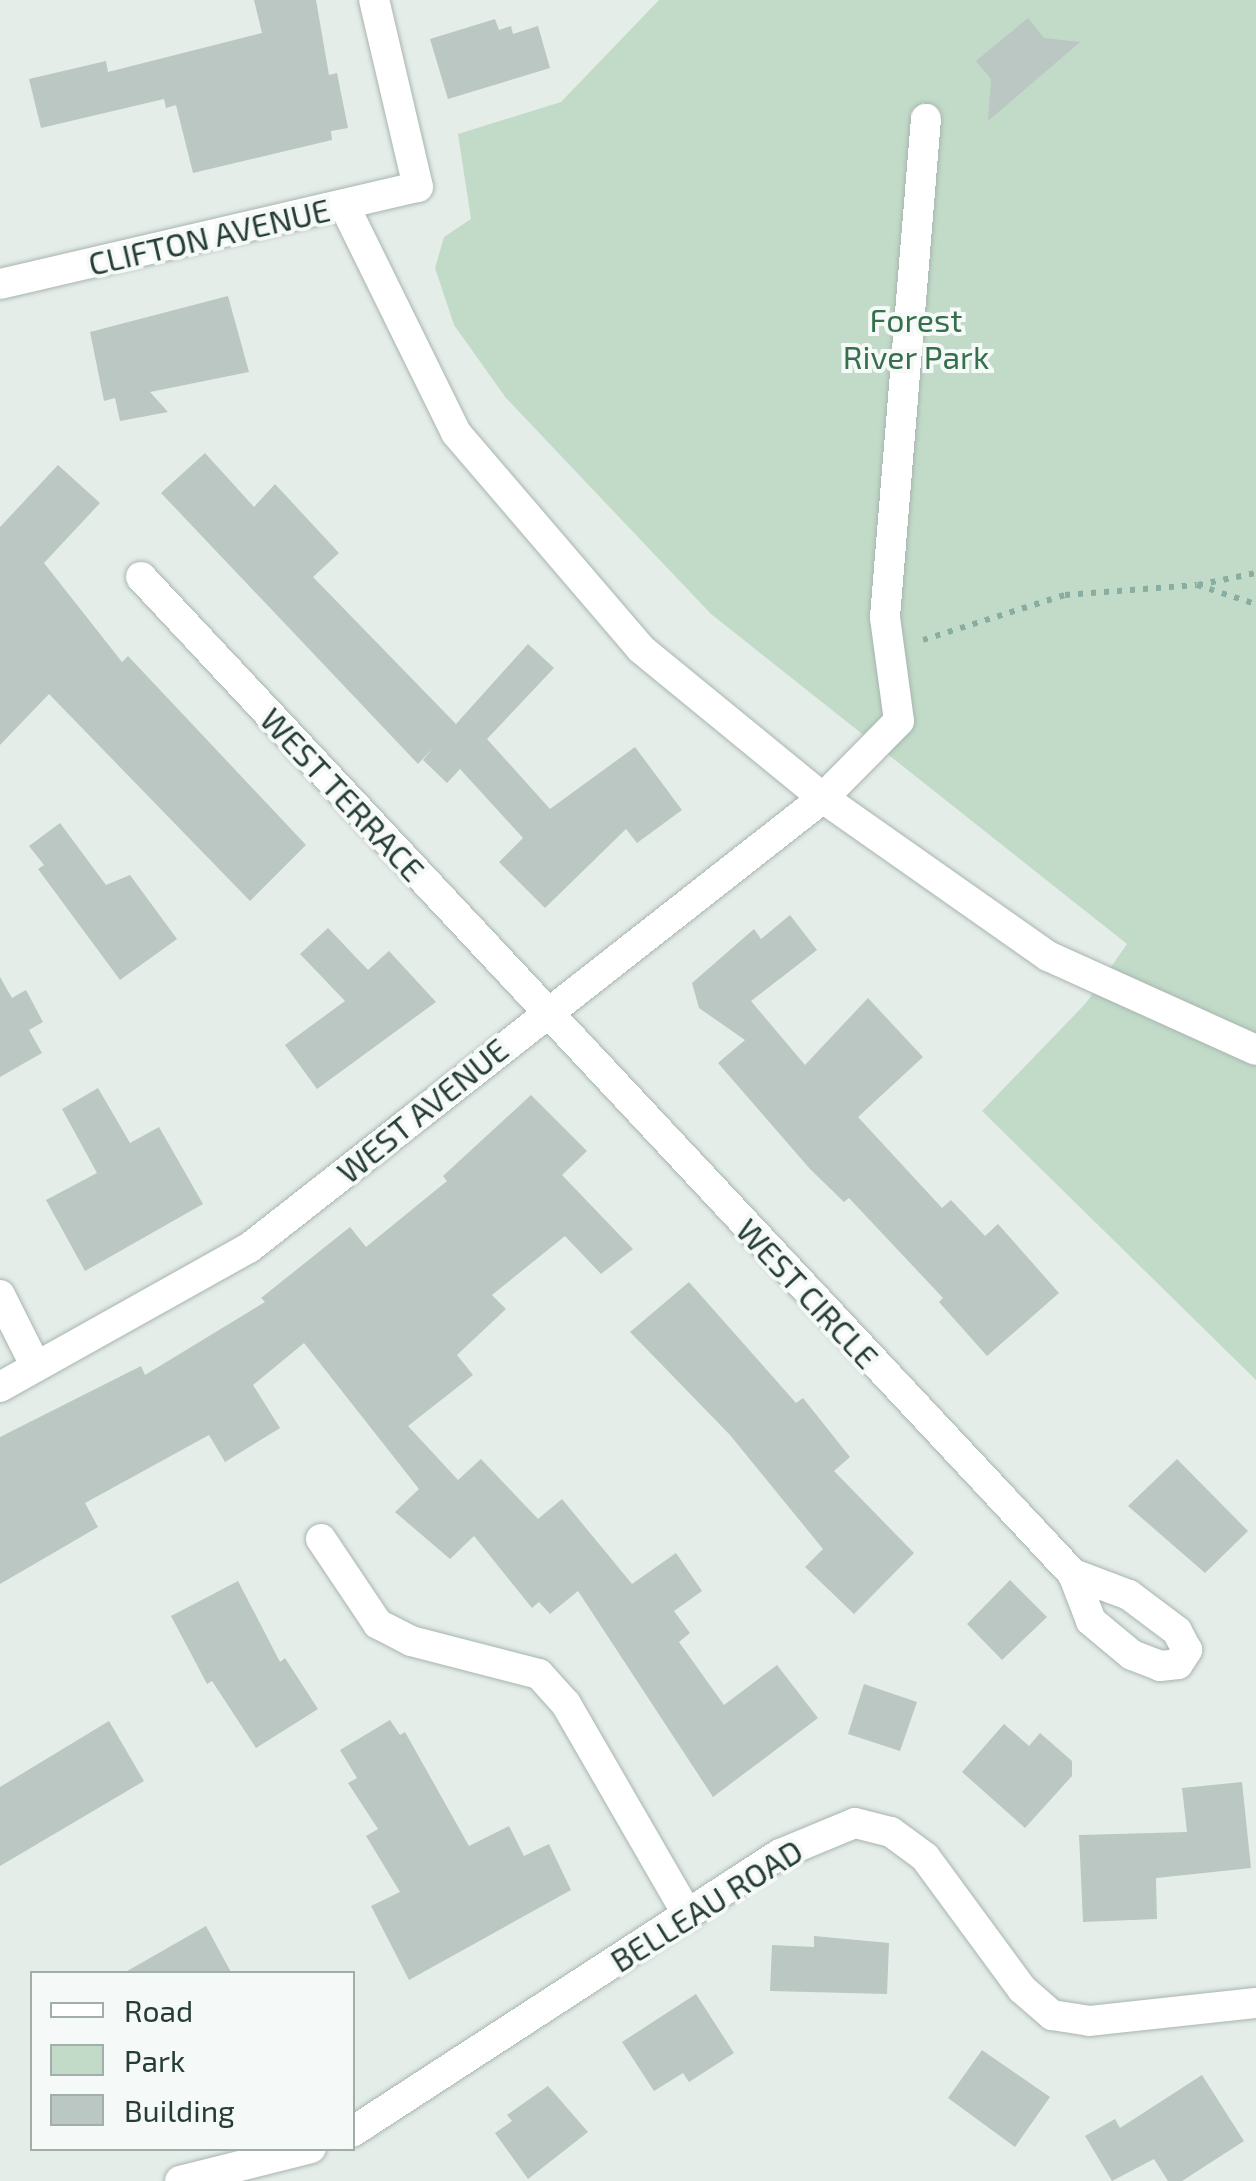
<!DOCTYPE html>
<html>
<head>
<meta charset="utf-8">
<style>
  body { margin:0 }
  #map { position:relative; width:1256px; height:2181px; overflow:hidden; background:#e5ede9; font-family:"Exo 2",sans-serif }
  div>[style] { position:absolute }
  .green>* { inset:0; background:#c1dbc8 }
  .building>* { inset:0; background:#bbc7c2 }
  .path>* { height:6px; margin-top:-3px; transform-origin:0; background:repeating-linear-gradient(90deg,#89ada1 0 5px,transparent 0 13px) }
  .roads { filter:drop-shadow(0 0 2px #a8b5b0) drop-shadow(0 0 2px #a8b5b0) }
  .minor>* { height:30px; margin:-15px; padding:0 15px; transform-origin:15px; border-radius:15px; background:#fff }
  span { translate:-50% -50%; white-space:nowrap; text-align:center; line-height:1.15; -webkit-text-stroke:8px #f5f9f7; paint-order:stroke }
  .street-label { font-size:32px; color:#263d37 }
  .park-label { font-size:32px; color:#356f4b }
  .legend { position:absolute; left:30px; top:1971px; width:325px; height:180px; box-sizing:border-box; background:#f5f9f7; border:2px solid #a2aeaa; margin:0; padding:12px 18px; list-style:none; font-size:30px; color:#263d37 }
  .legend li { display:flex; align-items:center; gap:20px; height:50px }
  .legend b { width:50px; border:2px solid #a2aeaa }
</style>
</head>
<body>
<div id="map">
  <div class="green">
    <div style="clip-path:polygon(659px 0,1256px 0,1256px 1380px,982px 1111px,1086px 1003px,1127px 944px,711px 614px,506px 398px,454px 325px,435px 268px,444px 237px,471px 219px,458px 134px,561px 102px)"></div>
  </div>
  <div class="building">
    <div style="clip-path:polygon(254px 0,316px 0,329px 75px,337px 73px,348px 128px,331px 131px,332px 140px,193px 173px,176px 105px,166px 108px,164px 99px,41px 128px,29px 79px,106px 61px,108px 72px,262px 33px)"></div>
    <div style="clip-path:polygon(1028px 18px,1044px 38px,1080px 42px,988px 121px,991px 79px,976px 61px)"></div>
    <div style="clip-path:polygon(495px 19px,499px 30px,511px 26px,513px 34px,538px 26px,550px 68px,448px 99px,430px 39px)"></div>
    <div style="clip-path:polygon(228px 296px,249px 372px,150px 392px,168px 412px,120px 421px,115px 398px,104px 401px,90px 332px)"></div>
    <div style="clip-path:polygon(205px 453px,254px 507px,275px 484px,339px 553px,313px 577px,456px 724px,528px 644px,554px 668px,487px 739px,550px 809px,635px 747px,682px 810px,637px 843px,626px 829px,545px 908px,499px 862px,523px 838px,460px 769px,447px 783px,423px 760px,434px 747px,418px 764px,161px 493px)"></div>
    <div style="clip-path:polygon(58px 465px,100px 503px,44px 563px,122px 662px,128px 656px,306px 845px,250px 901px,49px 694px,0 745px,0 527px)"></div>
    <div style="clip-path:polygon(60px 823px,106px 885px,130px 875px,177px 939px,120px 980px,38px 869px,44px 865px,29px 846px)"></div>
    <div style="clip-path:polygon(790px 915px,817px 950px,751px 1001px,805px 1065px,868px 998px,923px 1057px,858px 1117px,942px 1208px,951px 1200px,985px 1236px,998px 1224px,1059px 1293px,987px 1356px,939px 1302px,943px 1298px,849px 1198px,844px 1202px,810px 1169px,718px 1063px,745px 1040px,699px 1008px,692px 983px,754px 929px,761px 939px)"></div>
    <div style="clip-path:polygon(328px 928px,368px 970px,389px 951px,436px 1002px,317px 1089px,285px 1045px,345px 1001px,300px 954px)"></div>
    <div style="clip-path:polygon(0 977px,12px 998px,26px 990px,43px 1022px,29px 1030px,42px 1053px,0 1077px)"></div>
    <div style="clip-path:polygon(98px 1088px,130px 1143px,159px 1127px,203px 1204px,85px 1271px,46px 1200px,97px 1173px,62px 1109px)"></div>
    <div style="clip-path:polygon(531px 1095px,587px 1151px,562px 1175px,633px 1249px,601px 1274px,565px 1236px,492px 1295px,506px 1309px,457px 1355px,473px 1375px,408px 1426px,458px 1480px,481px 1459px,538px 1519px,562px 1499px,632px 1584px,676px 1553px,702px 1591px,674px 1611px,690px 1633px,679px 1642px,724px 1705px,777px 1665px,818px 1718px,713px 1797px,578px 1591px,550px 1614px,539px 1602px,532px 1608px,474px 1536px,450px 1559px,395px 1512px,419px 1489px,304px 1343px,253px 1385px,280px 1428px,225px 1462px,209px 1435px,85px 1503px,98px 1527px,0 1584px,0 1437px,141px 1366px,145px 1375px,265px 1302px,261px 1298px,350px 1227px,366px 1247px,447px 1181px,443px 1176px)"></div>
    <div style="clip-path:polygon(689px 1282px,796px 1403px,803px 1398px,850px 1457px,834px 1471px,914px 1553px,854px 1614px,805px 1567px,823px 1549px,730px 1435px,630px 1332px)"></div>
    <div style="clip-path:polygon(1177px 1459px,1248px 1531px,1205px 1573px,1128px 1506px)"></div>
    <div style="clip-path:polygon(1010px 1580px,1047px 1617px,1002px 1660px,967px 1624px)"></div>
    <div style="clip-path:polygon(238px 1581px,280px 1662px,285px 1658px,318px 1709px,256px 1748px,212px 1681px,207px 1684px,171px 1616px)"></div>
    <div style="clip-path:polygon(864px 1684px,917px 1702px,900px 1751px,848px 1734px)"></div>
    <div style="clip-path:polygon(390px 1720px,400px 1735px,405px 1732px,469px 1846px,509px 1826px,524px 1856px,549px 1844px,571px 1890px,409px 1980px,371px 1906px,400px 1892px,366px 1836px,378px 1829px,348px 1783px,357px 1778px,340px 1750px)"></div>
    <div style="clip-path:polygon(109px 1721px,144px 1781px,0 1866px,0 1787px)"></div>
    <div style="clip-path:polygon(1004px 1724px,1029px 1746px,1040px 1733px,1072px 1761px,1072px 1776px,1025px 1828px,962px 1772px)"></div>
    <div style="clip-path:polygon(1242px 1782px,1251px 1868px,1156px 1878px,1157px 1919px,1083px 1922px,1079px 1835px,1187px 1832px,1182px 1788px)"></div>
    <div style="clip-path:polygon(206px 1926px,232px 1974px,122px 1974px)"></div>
    <div style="clip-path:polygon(814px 1936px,889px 1943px,887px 1994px,770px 1991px,772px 1945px,814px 1947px)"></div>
    <div style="clip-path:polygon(696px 1994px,734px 2053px,689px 2082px,683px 2073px,654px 2091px,622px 2042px)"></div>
    <div style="clip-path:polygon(982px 2050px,1050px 2097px,1015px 2147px,948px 2098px)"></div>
    <div style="clip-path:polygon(1202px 2075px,1244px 2141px,1182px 2181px,1168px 2181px,1154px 2159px,1112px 2181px,1085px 2136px,1115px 2119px,1120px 2128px)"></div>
    <div style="clip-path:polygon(548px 2086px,588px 2132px,528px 2179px,495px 2133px,512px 2121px,507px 2115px)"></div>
  </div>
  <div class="path">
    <div style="left:1198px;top:585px;width:59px;rotate:-11.7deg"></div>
    <div style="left:923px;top:640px;width:149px;rotate:-17.6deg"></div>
    <div style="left:1065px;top:595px;width:132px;rotate:-4.3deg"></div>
    <div style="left:1197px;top:585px;width:62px;rotate:17.9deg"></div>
  </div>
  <div class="roads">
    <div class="minor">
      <div style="left:344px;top:205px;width:254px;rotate:63.8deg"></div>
      <div style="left:456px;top:433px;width:284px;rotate:49.4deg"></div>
      <div style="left:641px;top:649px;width:235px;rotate:39.3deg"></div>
      <div style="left:823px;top:798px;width:275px;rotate:35.1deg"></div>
      <div style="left:1048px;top:956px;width:228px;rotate:24.3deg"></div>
      <div style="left:0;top:284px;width:429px;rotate:-13.1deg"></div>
      <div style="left:418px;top:187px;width:192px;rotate:-103.2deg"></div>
      <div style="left:141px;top:577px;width:1365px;rotate:46.93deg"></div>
      <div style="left:1073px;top:1574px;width:50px;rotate:69deg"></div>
      <div style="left:1091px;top:1621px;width:53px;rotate:39.7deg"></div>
      <div style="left:1132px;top:1655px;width:30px;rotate:21deg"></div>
      <div style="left:1160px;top:1666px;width:18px;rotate:-6deg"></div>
      <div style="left:1178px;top:1664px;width:17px;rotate:-57deg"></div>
      <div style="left:1187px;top:1650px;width:21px;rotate:-118deg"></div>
      <div style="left:1177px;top:1631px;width:60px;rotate:-143.1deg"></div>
      <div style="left:1129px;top:1595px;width:60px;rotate:-159.4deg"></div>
      <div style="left:0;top:1295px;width:80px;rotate:63.4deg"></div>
      <div style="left:0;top:1387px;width:285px;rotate:-29.2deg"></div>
      <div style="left:249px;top:1248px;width:729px;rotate:-38.1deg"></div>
      <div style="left:823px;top:798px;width:108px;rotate:-45.4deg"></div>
      <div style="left:899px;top:721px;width:105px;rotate:-97.7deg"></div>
      <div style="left:885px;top:617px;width:500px;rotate:-85.3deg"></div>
      <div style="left:321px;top:1539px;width:102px;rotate:56.2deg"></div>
      <div style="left:378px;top:1624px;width:37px;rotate:27deg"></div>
      <div style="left:411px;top:1641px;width:132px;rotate:14.5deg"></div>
      <div style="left:539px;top:1674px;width:40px;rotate:48deg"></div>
      <div style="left:566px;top:1704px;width:244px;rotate:60deg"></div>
      <div style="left:352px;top:2132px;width:510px;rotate:-33.01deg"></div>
      <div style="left:780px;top:1854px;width:81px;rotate:-22.5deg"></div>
      <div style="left:855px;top:1823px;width:37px;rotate:14deg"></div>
      <div style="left:891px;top:1832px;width:42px;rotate:36.3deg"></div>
      <div style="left:925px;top:1857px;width:164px;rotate:53.7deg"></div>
      <div style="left:1022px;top:1989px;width:40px;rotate:41deg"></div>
      <div style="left:1052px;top:2015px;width:37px;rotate:9deg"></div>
      <div style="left:1089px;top:2021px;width:168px;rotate:-6.2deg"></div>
      <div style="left:180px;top:2181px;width:135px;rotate:-14.1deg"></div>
    </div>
  </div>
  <div class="street-label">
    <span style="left:209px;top:236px;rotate:-13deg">CLIFTON AVENUE</span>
    <span style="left:343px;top:794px;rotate:47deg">WEST TERRACE</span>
    <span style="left:422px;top:1110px;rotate:-39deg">WEST AVENUE</span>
    <span style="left:808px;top:1293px;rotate:47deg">WEST CIRCLE</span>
    <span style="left:706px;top:1905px;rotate:-32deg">BELLEAU ROAD</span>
  </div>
  <div class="park-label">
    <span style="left:916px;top:338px">Forest<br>River Park</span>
  </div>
  <ul class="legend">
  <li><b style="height:12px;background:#fff"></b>Road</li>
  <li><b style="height:28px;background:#c1dbc8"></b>Park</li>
  <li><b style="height:28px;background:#bbc7c2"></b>Building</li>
  </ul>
</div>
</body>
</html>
